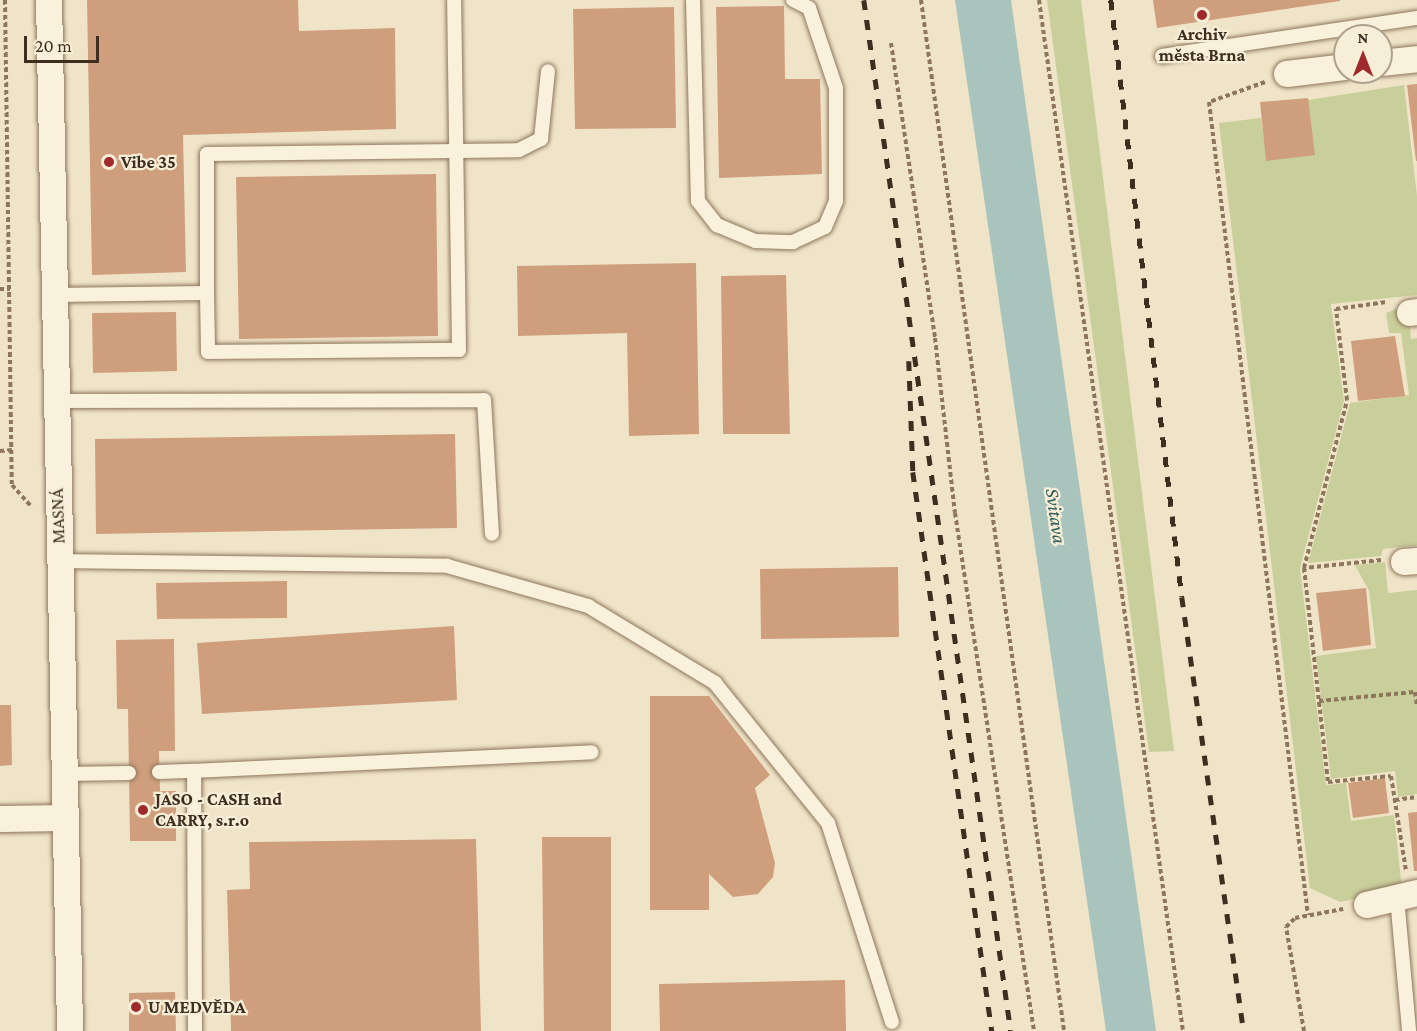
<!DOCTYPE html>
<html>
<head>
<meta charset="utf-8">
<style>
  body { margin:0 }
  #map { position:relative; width:1417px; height:1031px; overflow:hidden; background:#f0e4c8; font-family:"Crimson Pro",serif }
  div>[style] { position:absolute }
  .green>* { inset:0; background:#c9cf9b }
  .water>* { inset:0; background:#a9c4bc }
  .building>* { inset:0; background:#cf9f7d }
  .path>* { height:4px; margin-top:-2px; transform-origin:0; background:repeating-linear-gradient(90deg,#8d765c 0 4.5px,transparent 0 7.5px) }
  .roads { filter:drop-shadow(0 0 2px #8d765c) drop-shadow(0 0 2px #8d765c) }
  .service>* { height:14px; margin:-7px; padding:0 7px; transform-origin:7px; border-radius:7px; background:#faf1dc }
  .minor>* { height:26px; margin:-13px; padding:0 13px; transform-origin:13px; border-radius:13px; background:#faf1dc }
  .rail>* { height:4.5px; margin-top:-2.25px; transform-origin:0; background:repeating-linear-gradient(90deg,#3d2e20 0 10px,transparent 0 20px) }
  .dots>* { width:16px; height:16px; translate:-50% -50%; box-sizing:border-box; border:3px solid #f7eed8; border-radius:50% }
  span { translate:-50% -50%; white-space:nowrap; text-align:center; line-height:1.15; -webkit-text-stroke:4.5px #f7eed8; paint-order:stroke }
  .poi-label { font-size:18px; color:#3d2e20; font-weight:700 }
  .left { translate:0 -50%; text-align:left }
  .street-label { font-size:18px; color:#3d2e20 }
  .water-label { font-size:20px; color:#2f5d5a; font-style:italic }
  .north { position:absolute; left:1333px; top:24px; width:60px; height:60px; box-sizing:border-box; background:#f7eed8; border:2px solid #ada18e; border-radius:50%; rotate:0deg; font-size:16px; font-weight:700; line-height:24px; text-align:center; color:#3d2e20 }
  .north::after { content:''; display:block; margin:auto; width:21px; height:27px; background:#9e2a2b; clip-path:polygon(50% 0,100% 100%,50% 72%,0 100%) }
  .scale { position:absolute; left:24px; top:36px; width:75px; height:27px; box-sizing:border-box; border:3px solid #3d2e20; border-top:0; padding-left:8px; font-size:18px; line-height:21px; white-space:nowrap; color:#3d2e20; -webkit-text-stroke:4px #f7eed8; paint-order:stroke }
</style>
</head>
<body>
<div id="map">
  <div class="green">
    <div style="clip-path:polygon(1047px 0,1081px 0,1174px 751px,1149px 752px)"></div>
    <div style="clip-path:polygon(1404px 85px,1417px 196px,1417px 295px,1331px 304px,1344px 401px,1300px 568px,1326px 785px,1346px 783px,1351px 821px,1394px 815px,1402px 889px,1340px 902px,1310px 888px,1219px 123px,1261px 118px,1265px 146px,1308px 100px)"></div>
    <div style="clip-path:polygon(1408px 304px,1411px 339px,1417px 338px,1417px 545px,1383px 549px,1381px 556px,1308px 563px,1350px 403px,1409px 395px,1401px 333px,1389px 333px,1386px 313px)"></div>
    <div style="clip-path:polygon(1385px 562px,1388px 593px,1417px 590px,1417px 794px,1398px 797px,1395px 771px,1331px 779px,1316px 656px,1376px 648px,1369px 591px,1355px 565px)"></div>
  </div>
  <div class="water">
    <div style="clip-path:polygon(955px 0,1011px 0,1156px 1031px,1106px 1031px)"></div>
  </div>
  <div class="building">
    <div style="clip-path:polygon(87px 0,298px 0,299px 31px,395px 28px,396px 129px,183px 135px,186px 272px,92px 275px)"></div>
    <div style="clip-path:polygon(1153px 0,1340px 0,1340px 1px,1157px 28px)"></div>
    <div style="clip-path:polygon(784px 6px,785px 79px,820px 79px,822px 174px,719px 178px,716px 7px)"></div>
    <div style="clip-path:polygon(674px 7px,676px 128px,575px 129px,573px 9px)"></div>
    <div style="clip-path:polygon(1417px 84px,1417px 161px,1416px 161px,1407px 85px)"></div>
    <div style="clip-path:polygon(1308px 98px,1315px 155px,1266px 161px,1260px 102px)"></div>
    <div style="clip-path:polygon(436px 174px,438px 336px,239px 339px,236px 177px)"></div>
    <div style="clip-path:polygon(696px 263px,699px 434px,629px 436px,627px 333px,518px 336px,517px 266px)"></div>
    <div style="clip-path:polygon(786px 275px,790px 434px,723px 434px,721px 276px)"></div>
    <div style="clip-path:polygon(176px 312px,177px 371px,93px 373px,92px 313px)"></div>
    <div style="clip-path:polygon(1395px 336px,1405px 396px,1358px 401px,1351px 341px)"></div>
    <div style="clip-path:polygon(455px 434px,457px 528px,96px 534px,95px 439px)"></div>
    <div style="clip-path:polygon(898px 567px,899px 637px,761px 639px,760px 569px)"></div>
    <div style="clip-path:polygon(287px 581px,287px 618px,157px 619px,156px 583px)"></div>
    <div style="clip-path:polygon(1366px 588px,1371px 645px,1323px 651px,1316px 593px)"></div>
    <div style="clip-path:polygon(454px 626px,457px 700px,202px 714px,197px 643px)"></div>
    <div style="clip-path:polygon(174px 639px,175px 751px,159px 751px,160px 791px,176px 791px,176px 841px,130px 841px,128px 709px,117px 709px,116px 640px)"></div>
    <div style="clip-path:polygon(650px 696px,709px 696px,770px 775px,755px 788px,775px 863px,773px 877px,758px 894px,733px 897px,709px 874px,709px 910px,650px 910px)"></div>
    <div style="clip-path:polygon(0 705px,11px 705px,12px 765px,0 766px)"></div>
    <div style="clip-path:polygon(1385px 778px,1389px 813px,1353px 818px,1348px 783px)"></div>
    <div style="clip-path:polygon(1417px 812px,1417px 871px,1414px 871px,1408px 813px)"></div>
    <div style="clip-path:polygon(542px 837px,611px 837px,611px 1031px,544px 1031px)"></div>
    <div style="clip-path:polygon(476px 839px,481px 1031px,231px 1031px,227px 890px,250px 889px,249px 842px)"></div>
    <div style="clip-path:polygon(845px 980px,846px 1031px,660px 1031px,659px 984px)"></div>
    <div style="clip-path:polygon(175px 992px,176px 1031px,129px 1031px,129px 993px)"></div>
  </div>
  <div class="path">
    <div style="left:5px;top:0;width:485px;rotate:89.2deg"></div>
    <div style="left:12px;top:485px;width:30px;rotate:48deg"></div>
    <div style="left:921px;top:0;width:1041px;rotate:82.1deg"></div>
    <div style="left:1039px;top:0;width:1041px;rotate:82.05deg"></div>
    <div style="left:891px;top:43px;width:298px;rotate:81.5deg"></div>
    <div style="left:935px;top:338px;width:176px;rotate:83.5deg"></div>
    <div style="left:955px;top:513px;width:524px;rotate:81.33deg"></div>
    <div style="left:1265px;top:82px;width:59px;rotate:160.3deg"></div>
    <div style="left:1209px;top:102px;width:819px;rotate:83.06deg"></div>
    <div style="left:0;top:289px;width:10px"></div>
    <div style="left:0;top:451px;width:12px;rotate:-5deg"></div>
    <div style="left:1381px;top:560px;width:77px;rotate:174.1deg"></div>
    <div style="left:1304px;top:568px;width:215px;rotate:83.6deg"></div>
    <div style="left:1328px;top:782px;width:63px;rotate:-5.4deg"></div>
    <div style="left:1391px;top:776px;width:96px;rotate:81deg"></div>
    <div style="left:1304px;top:568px;width:173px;rotate:-75.6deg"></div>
    <div style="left:1347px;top:400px;width:92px;rotate:-96.9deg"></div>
    <div style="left:1336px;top:309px;width:51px;rotate:-7.8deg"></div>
    <div style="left:1319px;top:701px;width:96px;rotate:-5.4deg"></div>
    <div style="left:1415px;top:692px;width:15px;rotate:82deg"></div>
    <div style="left:1395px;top:800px;width:22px;rotate:-8deg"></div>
    <div style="left:1304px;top:1031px;width:106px;rotate:-99.8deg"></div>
    <div style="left:1286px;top:927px;width:13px;rotate:-45deg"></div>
    <div style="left:1295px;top:918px;width:49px;rotate:-10.6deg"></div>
  </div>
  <div class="roads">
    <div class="service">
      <div style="left:693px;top:0;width:201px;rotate:88.6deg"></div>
      <div style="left:698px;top:201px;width:31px;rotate:52deg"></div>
      <div style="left:717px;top:225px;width:41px;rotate:22.8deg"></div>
      <div style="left:755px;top:241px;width:38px;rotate:2deg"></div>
      <div style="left:793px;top:242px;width:35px;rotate:-25deg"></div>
      <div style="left:825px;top:227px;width:28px;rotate:-67deg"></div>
      <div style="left:836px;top:201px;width:113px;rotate:-90deg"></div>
      <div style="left:836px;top:88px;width:84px;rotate:-108.6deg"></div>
      <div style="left:809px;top:8px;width:18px;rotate:-153deg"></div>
      <div style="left:1162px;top:56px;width:258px;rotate:-8.5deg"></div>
      <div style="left:207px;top:293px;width:139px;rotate:-90deg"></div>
      <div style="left:207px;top:154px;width:312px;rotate:-0.7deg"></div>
      <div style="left:519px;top:150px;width:25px;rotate:-27deg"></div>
      <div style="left:541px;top:139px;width:68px;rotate:-84.1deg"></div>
      <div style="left:53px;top:295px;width:154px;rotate:-0.7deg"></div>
      <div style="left:207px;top:293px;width:59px;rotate:89deg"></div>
      <div style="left:208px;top:352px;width:251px;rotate:-0.5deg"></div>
      <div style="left:459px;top:350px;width:350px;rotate:-90.8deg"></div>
      <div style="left:55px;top:401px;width:429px;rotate:-0.1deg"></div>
      <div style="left:484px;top:400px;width:134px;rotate:86.6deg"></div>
      <div style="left:60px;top:561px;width:387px;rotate:0.7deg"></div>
      <div style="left:447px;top:566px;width:147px;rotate:15.8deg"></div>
      <div style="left:588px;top:606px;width:149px;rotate:31.2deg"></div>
      <div style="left:715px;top:683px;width:180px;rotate:51.1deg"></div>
      <div style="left:828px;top:823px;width:209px;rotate:72.2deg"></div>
      <div style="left:159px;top:772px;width:35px;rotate:-2deg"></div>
      <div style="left:64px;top:774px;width:65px;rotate:-0.9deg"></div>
      <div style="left:1397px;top:898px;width:134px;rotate:84.8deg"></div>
      <div style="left:195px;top:1031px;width:260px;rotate:-90.2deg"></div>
      <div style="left:194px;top:771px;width:398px;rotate:-2.7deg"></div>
    </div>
    <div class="minor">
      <div style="left:49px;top:0;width:1031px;rotate:88.83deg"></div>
      <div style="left:1381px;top:63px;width:36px;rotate:-6deg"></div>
      <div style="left:1287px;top:74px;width:58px;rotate:-6.9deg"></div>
      <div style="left:1410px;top:313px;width:7px;rotate:-8deg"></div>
      <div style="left:1404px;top:562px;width:13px;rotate:-4deg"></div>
      <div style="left:0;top:819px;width:65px;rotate:-0.9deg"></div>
      <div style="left:1367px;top:905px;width:51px;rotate:-13.5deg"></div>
    </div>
  </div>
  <div class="rail">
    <div style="left:864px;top:0;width:1041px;rotate:81.89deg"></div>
    <div style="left:1111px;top:0;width:601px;rotate:83.22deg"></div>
    <div style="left:1182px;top:597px;width:438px;rotate:81.9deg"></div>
    <div style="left:909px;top:361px;width:111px;rotate:87.9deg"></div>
    <div style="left:913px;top:472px;width:565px;rotate:81.96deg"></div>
  </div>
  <div class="dots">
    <div style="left:1202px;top:15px;background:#9e2a2b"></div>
    <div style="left:109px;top:162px;background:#9e2a2b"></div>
    <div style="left:143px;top:810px;background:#9e2a2b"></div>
    <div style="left:136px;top:1007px;background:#9e2a2b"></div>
  </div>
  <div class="poi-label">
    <span style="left:1202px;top:45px">Archiv<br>města Brna</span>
    <span class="left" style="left:121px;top:162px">Vibe 35</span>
    <span class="left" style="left:155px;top:810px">JASO - CASH and<br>CARRY, s.r.o</span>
    <span class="left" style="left:148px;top:1007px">U MEDVĚDA</span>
  </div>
  <div class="street-label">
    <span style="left:58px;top:516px;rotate:-92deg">MASNÁ</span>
  </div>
  <div class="water-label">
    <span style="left:1056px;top:516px;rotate:82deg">Svitava</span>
  </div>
  <div class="north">N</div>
  <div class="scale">20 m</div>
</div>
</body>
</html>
